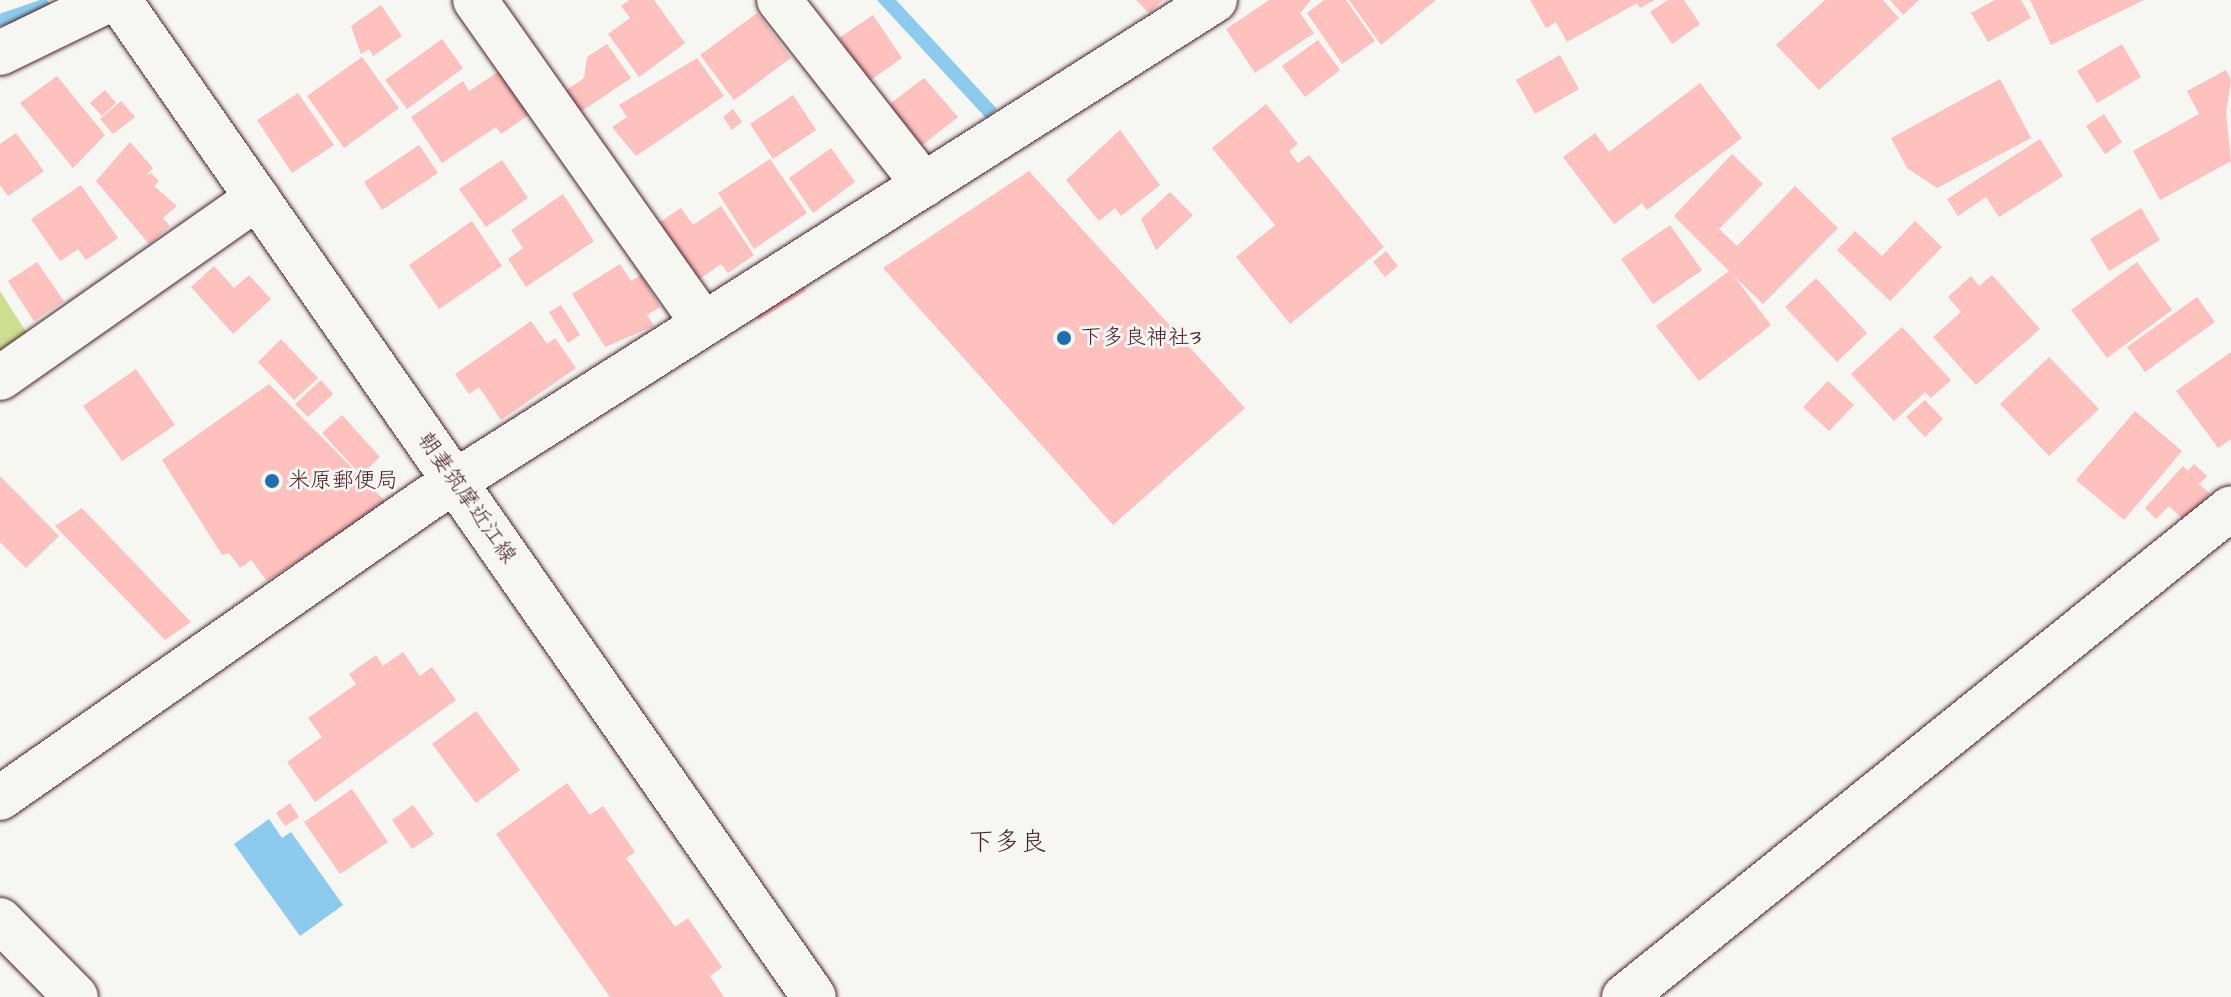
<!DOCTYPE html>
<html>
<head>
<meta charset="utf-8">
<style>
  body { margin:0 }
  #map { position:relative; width:2231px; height:997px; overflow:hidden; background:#f6f6f2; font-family:"Architects Daughter","Klee One",sans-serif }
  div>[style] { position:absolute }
  .green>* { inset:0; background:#cfdd91 }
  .water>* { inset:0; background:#8ccbed }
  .stream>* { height:12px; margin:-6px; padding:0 6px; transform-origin:6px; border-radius:6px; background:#8ccbed }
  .building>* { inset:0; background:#fec1be }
  .roads { filter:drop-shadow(0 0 2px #4a1f2b) drop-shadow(0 0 2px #4a1f2b) }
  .minor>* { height:44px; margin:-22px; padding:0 22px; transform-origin:22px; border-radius:22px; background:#f6f6f2 }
  .major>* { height:44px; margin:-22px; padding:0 22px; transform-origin:22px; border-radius:22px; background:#f6f6f2 }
  .dots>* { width:22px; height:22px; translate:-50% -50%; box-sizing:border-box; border:4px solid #f6f6f2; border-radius:50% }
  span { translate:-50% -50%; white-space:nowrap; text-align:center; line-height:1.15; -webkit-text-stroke:6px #f6f6f2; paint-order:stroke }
  .poi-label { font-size:22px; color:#4a1f2b }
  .left { translate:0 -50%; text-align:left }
  .street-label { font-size:22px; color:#4a1f2b }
  .quarter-label { font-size:26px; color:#4a1f2b }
</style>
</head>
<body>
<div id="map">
  <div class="green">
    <div style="clip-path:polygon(0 291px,30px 338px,0 359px)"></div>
  </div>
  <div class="water">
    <div style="clip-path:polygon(877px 0,896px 0,997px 109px,986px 118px)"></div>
    <div style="clip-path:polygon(269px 819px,282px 838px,291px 832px,343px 905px,300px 936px,234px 844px)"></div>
  </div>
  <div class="stream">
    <div style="left:0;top:20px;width:46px;rotate:-18.8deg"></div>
  </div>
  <div class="building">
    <div style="clip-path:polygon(629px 0,654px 0,685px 43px,639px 77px,608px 34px,630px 18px,621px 6px)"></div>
    <div style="clip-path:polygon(1136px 0,1163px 0,1149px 13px)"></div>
    <div style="clip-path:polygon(1269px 0,1311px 0,1300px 13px,1314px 33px,1255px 73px,1226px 29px)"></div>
    <div style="clip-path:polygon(1324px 0,1346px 0,1375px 41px,1342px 64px,1307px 13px)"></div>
    <div style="clip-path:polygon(1349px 0,1436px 0,1381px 45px)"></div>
    <div style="clip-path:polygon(1530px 0,1655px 0,1640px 8px,1637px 3px,1567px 42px,1556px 22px,1546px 28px)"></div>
    <div style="clip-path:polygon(1668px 0,1684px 0,1700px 24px,1672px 44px,1650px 12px)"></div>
    <div style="clip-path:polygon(1825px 0,1883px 0,1899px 18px,1819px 90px,1776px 45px)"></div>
    <div style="clip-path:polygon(1890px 0,1919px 0,1903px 15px)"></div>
    <div style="clip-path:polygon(1995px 0,2021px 0,2031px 18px,1988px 42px,1971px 13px)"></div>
    <div style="clip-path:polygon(2030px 0,2144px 0,2051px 45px)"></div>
    <div style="clip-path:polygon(381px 5px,402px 36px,373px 56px,369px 49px,361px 54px,351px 26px)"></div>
    <div style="clip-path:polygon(757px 13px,791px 58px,734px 100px,700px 55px)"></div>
    <div style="clip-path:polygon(873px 15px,902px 58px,868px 82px,839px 38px)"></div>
    <div style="clip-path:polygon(442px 39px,463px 68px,407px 109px,385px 80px)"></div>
    <div style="clip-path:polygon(1318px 40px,1340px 70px,1305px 97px,1282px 66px)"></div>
    <div style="clip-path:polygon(607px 44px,631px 78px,579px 113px,565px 91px,584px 78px,587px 57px)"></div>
    <div style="clip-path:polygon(2122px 44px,2141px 77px,2097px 103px,2077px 71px)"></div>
    <div style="clip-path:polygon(1560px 55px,1579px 89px,1535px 114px,1516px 80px)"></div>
    <div style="clip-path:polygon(362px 57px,399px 108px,344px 148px,307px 96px)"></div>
    <div style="clip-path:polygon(697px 58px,724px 96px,636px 156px,612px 127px,627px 117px,619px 105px)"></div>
    <div style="clip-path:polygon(501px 70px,530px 114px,501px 134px,496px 127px,442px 163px,411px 117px,463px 81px,469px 91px)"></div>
    <div style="clip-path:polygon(2226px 70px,2231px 80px,2226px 113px,2231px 161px,2160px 200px,2133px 151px,2199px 114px,2187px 91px)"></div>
    <div style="clip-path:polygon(57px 76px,105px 135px,73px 168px,20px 103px)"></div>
    <div style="clip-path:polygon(924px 78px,958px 117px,917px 149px,890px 113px,891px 103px)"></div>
    <div style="clip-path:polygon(2000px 79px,2031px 138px,1937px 188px,1907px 168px,1891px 138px)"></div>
    <div style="clip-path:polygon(1700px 83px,1742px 138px,1647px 210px,1642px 203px,1614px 224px,1563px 157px,1595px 133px,1609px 152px)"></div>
    <div style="clip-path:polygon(105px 90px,116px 103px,102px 116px,90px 103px)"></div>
    <div style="clip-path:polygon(298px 93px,334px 145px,292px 173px,257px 120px)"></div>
    <div style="clip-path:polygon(793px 95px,816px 130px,773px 159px,750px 124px)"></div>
    <div style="clip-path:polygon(121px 101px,135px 117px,113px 134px,100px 119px)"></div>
    <div style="clip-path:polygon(1266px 104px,1298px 144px,1289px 151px,1298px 163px,1309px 155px,1384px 247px,1290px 324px,1236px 257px,1275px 225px,1212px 148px)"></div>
    <div style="clip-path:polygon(733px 109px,742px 122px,732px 130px,723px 117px)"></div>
    <div style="clip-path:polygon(2104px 114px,2122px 142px,2105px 154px,2086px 126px)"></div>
    <div style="clip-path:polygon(1120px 130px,1160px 185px,1121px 216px,1115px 208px,1099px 221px,1066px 180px)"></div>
    <div style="clip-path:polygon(16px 133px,44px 171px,8px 196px,0 185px,0 144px)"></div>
    <div style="clip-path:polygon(2040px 139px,2063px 176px,1999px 217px,1986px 197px,1958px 216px,1947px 199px)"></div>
    <div style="clip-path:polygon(130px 142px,153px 168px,145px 176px,151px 173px,159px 181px,154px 186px,177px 206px,163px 218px,170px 226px,149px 244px,96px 181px)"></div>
    <div style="clip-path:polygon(419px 145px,438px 173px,382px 210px,364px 182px)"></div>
    <div style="clip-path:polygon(831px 148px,855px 182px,813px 213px,789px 178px)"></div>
    <div style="clip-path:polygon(1732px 154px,1763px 184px,1719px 229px,1737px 246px,1795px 186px,1838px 228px,1763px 304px,1733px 275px,1771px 325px,1699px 381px,1656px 326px,1729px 271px,1674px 216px)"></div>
    <div style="clip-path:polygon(770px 159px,807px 213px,754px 249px,718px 193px)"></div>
    <div style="clip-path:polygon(502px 160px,528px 198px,486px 227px,459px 189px)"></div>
    <div style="clip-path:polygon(1029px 171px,1245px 408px,1113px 525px,883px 268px)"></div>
    <div style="clip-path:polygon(81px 185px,118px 238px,86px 260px,78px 249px,60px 261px,31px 219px)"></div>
    <div style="clip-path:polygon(1170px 192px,1193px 215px,1156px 250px,1141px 219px)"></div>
    <div style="clip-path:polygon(563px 194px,594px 241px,526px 287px,508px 259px,523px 248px,511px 230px)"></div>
    <div style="clip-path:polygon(721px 206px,754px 255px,728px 273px,721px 264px,698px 280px,657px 224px,681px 208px,693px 225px)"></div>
    <div style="clip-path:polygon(2141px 208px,2160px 240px,2109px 271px,2090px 239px)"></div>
    <div style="clip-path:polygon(472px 221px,502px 266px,439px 309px,409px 265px)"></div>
    <div style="clip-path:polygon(1915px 221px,1942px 247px,1890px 301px,1837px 250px,1855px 231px,1882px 256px)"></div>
    <div style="clip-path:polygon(1670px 225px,1702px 270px,1653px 304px,1621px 259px)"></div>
    <div style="clip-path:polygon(1386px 251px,1398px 266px,1385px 277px,1373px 262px)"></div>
    <div style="clip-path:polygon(37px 262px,64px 301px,34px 321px,8px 281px)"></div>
    <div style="clip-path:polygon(2137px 262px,2172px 310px,2107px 358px,2071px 310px)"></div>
    <div style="clip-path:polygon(620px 264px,631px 281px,641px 275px,660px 307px,647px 315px,654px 326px,605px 347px,572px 294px)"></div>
    <div style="clip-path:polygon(214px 266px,234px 288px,249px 275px,271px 299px,233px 334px,191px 287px)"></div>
    <div style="clip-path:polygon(1992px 275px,2040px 329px,1976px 385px,1933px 337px,1961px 312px,1948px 297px,1971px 276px,1979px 286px)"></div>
    <div style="clip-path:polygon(797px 276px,806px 291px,759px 320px,750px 305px)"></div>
    <div style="clip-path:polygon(1816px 278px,1867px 333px,1837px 362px,1785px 307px)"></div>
    <div style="clip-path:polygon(2197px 297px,2215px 322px,2145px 372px,2127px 347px)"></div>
    <div style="clip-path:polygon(561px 305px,580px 335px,568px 343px,549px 312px)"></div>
    <div style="clip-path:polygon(531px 321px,547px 344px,555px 338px,576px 368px,501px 420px,479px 387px,469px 394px,455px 374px)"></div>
    <div style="clip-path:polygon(1902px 327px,1951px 380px,1931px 398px,1925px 392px,1894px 421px,1851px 374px)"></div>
    <div style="clip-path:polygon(281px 339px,318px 378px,294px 400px,258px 362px)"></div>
    <div style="clip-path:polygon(2231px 352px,2231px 439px,2218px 448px,2176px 391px)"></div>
    <div style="clip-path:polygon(2049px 357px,2099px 409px,2049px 456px,2000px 404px)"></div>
    <div style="clip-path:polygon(136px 369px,175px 425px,122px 461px,83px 406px)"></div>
    <div style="clip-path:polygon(321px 380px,333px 394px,308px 417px,295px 404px)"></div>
    <div style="clip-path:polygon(1828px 381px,1854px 405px,1829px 431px,1803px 407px)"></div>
    <div style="clip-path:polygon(269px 384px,387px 503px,267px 581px,251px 560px,240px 568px,229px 553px,222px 555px,162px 460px)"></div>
    <div style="clip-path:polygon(1925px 400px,1943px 419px,1925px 437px,1906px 417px)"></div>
    <div style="clip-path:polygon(2135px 411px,2182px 451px,2124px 520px,2076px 480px)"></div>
    <div style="clip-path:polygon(342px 415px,380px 457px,361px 475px,322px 433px)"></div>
    <div style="clip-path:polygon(2194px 464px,2207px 476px,2199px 484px,2210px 494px,2185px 521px,2169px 506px,2156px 519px,2145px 508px,2183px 466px,2188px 471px)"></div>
    <div style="clip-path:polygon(0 476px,59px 536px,26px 568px,0 542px)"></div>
    <div style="clip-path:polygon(82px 508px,191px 622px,165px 640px,55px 526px)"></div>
    <div style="clip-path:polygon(403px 652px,420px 676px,432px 667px,456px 700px,315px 802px,287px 762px,322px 737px,308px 718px,356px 684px,349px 674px,376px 655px,383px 666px)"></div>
    <div style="clip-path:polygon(476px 711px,520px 770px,476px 803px,432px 744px)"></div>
    <div style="clip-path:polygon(567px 783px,590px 815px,603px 806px,635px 852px,626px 858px,675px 927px,688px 918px,722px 967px,710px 976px,724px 997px,610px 997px,496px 834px)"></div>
    <div style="clip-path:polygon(352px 789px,388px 842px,340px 874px,304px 822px)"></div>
    <div style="clip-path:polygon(290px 803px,299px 817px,285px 826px,276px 813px)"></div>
    <div style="clip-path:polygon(413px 805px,434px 834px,412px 849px,392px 820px)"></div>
  </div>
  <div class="roads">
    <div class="minor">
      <div style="left:475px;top:0;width:394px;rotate:54.8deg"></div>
      <div style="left:779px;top:0;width:235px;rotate:51.9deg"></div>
      <div style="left:0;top:53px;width:121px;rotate:-25.9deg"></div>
      <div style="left:0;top:378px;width:314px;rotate:-35deg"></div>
      <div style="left:0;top:798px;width:520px;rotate:-34.97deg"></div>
      <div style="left:426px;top:500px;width:934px;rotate:-32.36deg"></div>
      <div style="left:0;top:920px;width:108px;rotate:45.4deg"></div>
      <div style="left:1624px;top:997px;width:779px;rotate:-38.85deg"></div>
    </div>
    <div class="major">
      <div style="left:119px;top:0;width:1215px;rotate:55.12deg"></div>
    </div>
  </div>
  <div class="dots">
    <div style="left:1064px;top:338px;background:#1f6fb2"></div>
    <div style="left:272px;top:481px;background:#1f6fb2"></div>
  </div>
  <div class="poi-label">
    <span class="left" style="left:1080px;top:338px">下多良神社3</span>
    <span class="left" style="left:288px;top:481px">米原郵便局</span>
  </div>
  <div class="street-label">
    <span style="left:467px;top:498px;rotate:55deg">朝妻筑摩近江線</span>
  </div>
  <div class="quarter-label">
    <span style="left:1007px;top:843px">下多良</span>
  </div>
</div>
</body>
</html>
